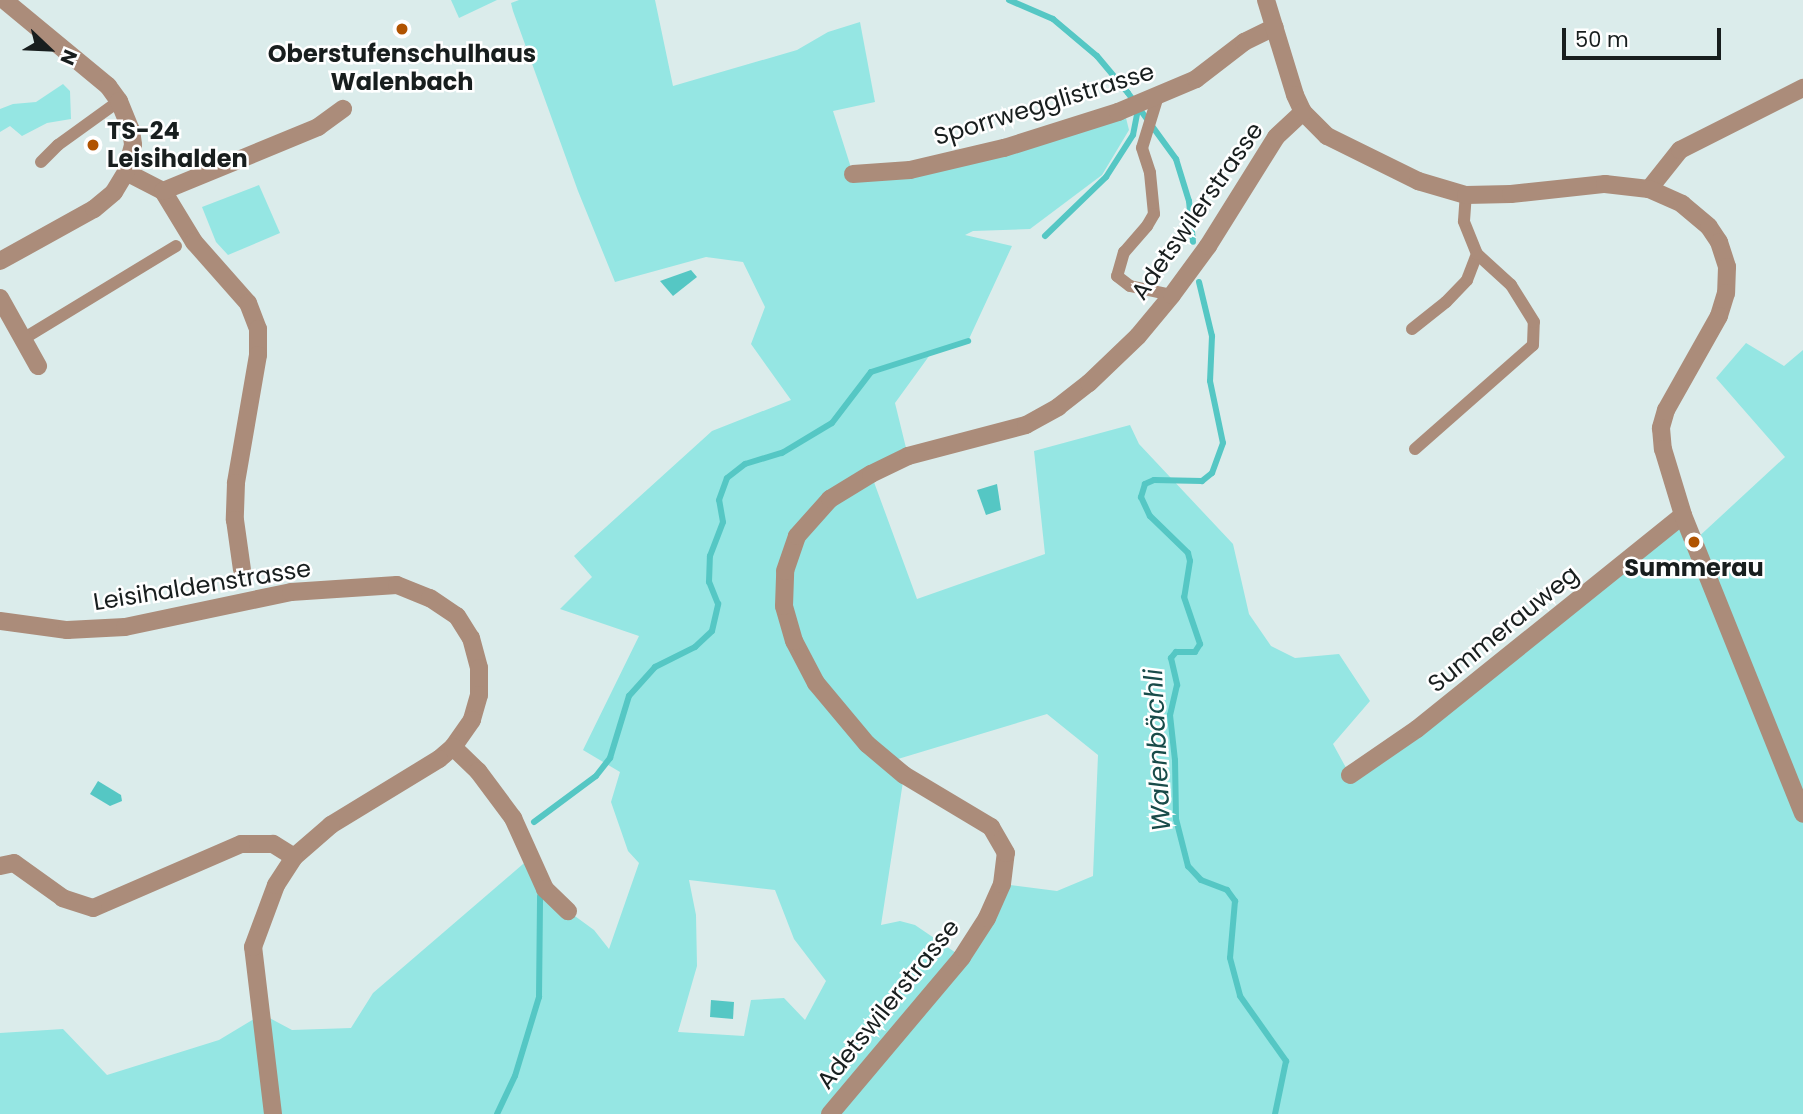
<!DOCTYPE html>
<html>
<head>
<meta charset="utf-8">
<style>
  body { margin:0 }
  #map { position:relative; width:1803px; height:1114px; overflow:hidden; background:#dbeceb; font-family:Poppins,sans-serif }
  div>[style] { position:absolute }
  .green>* { inset:0; background:#95e6e3 }
  .water>* { inset:0; background:#55c7c4 }
  .stream>* { height:6px; margin:-3px; padding:0 3px; transform-origin:3px; border-radius:3px; background:#55c7c4 }
  .service>* { height:12px; margin:-6px; padding:0 6px; transform-origin:6px; border-radius:6px; background:#ab8c7a }
  .minor>* { height:18px; margin:-9px; padding:0 9px; transform-origin:9px; border-radius:9px; background:#ab8c7a }
  .tertiary>* { height:18px; margin:-9px; padding:0 9px; transform-origin:9px; border-radius:9px; background:#ab8c7a }
  .dots>* { width:19px; height:19px; translate:-50% -50%; box-sizing:border-box; border:4px solid #fff; border-radius:50% }
  span { translate:-50% -50%; white-space:nowrap; text-align:center; line-height:1.15; -webkit-text-stroke:5px #fff; paint-order:stroke }
  .poi-label { font-size:24px; color:#181e1e; font-weight:700 }
  .left { translate:0 -50%; text-align:left }
  .street-label { font-size:24px; color:#181e1e }
  .water-label { font-size:26px; color:#184b49; font-style:italic }
  .north { position:absolute; left:14px; top:14px; width:70px; height:70px; -webkit-text-stroke:5px #fff; paint-order:stroke; rotate:113deg; font-size:19px; font-weight:700; line-height:28px; text-align:center; color:#181e1e }
  .north::after { content:''; display:block; margin:auto; width:24px; height:32px; background:#181e1e; clip-path:polygon(50% 0,100% 100%,50% 72%,0 100%) }
  .scale { position:absolute; left:1562px; top:28px; width:159px; height:32px; box-sizing:border-box; border:4px solid #181e1e; border-top:0; padding-left:9px; font-size:21px; line-height:24px; white-space:nowrap; color:#181e1e; -webkit-text-stroke:5px #fff; paint-order:stroke }
</style>
</head>
<body>
<div id="map">
  <div class="green">
    <div style="clip-path:polygon(451px 0,497px 0,459px 18px)"></div>
    <div style="clip-path:polygon(evenodd,519px 0,655px 0,673px 86px,797px 50px,828px 32px,860px 22px,875px 102px,833px 111px,853px 174px,910px 170px,1124px 110px,1129px 130px,1102px 175px,1030px 229px,973px 231px,965px 235px,1012px 246px,968px 341px,932px 352px,895px 403px,908px 456px,871px 474px,917px 599px,1045px 554px,1034px 451px,1130px 425px,1139px 444px,1233px 544px,1249px 614px,1271px 646px,1295px 658px,1339px 654px,1370px 701px,1333px 744px,1350px 775px,1683px 515px,1694px 541px,1785px 457px,1716px 378px,1746px 343px,1784px 366px,1803px 350px,1803px 1114px,0 1114px,0 1033px,63px 1029px,107px 1075px,219px 1040px,262px 1014px,292px 1030px,351px 1028px,373px 993px,530px 858px,568px 911px,594px 930px,609px 949px,639px 863px,628px 851px,611px 802px,620px 772px,583px 750px,639px 636px,560px 609px,592px 577px,574px 556px,712px 431px,791px 400px,751px 344px,765px 307px,743px 262px,706px 257px,615px 282px,578px 191px,513px 11px,511px 3px,519px 0,1047px 714px,1098px 755px,1093px 876px,1057px 891px,1002px 884px,962px 957px,915px 925px,900px 921px,881px 925px,904px 775px,888px 762px,1047px 714px,519px 0,689px 880px,775px 890px,794px 939px,826px 981px,805px 1020px,784px 998px,751px 1000px,744px 1036px,678px 1032px,697px 966px,696px 915px,689px 880px)"></div>
    <div style="clip-path:polygon(63px 84px,70px 91px,71px 119px,47px 123px,22px 136px,10px 126px,0 132px,0 109px,13px 104px,36px 102px)"></div>
    <div style="clip-path:polygon(259px 185px,280px 233px,228px 255px,216px 242px,202px 207px)"></div>
  </div>
  <div class="water">
    <div style="clip-path:polygon(691px 270px,697px 277px,673px 296px,660px 281px)"></div>
    <div style="clip-path:polygon(997px 484px,1001px 510px,986px 515px,977px 490px)"></div>
    <div style="clip-path:polygon(98px 781px,121px 795px,122px 801px,110px 806px,90px 794px)"></div>
    <div style="clip-path:polygon(711px 1000px,734px 1002px,733px 1019px,710px 1017px)"></div>
  </div>
  <div class="stream">
    <div style="left:1009px;top:0;width:48px;rotate:23.4deg"></div>
    <div style="left:1053px;top:19px;width:57px;rotate:40.1deg"></div>
    <div style="left:1097px;top:56px;width:48px;rotate:50deg"></div>
    <div style="left:1128px;top:93px;width:82px;rotate:54deg"></div>
    <div style="left:1176px;top:159px;width:44px;rotate:72.8deg"></div>
    <div style="left:1189px;top:201px;width:41px;rotate:84.4deg"></div>
    <div style="left:1045px;top:236px;width:85px;rotate:-44deg"></div>
    <div style="left:1106px;top:177px;width:50px;rotate:-57.3deg"></div>
    <div style="left:1133px;top:135px;width:25px;rotate:-79deg"></div>
    <div style="left:1199px;top:282px;width:56px;rotate:76.5deg"></div>
    <div style="left:1212px;top:336px;width:45px;rotate:92.5deg"></div>
    <div style="left:1210px;top:381px;width:63px;rotate:78.2deg"></div>
    <div style="left:1223px;top:443px;width:32px;rotate:110deg"></div>
    <div style="left:1212px;top:473px;width:13px;rotate:141deg"></div>
    <div style="left:1202px;top:481px;width:48px;rotate:-178.8deg"></div>
    <div style="left:1154px;top:480px;width:10px;rotate:156deg"></div>
    <div style="left:1145px;top:484px;width:14px;rotate:107deg"></div>
    <div style="left:1141px;top:497px;width:21px;rotate:65deg"></div>
    <div style="left:1150px;top:516px;width:53px;rotate:44.2deg"></div>
    <div style="left:1188px;top:553px;width:8px;rotate:76deg"></div>
    <div style="left:1190px;top:561px;width:36px;rotate:99deg"></div>
    <div style="left:1184px;top:597px;width:50px;rotate:71.2deg"></div>
    <div style="left:1200px;top:644px;width:9px;rotate:122deg"></div>
    <div style="left:1195px;top:652px;width:19px;rotate:180deg"></div>
    <div style="left:1176px;top:652px;width:8px;rotate:130deg"></div>
    <div style="left:1171px;top:658px;width:28px;rotate:77deg"></div>
    <div style="left:1177px;top:685px;width:31px;rotate:103deg"></div>
    <div style="left:1170px;top:715px;width:45px;rotate:83.7deg"></div>
    <div style="left:1175px;top:760px;width:59px;rotate:89deg"></div>
    <div style="left:1176px;top:819px;width:49px;rotate:75.7deg"></div>
    <div style="left:1188px;top:866px;width:19px;rotate:47deg"></div>
    <div style="left:1201px;top:880px;width:28px;rotate:21deg"></div>
    <div style="left:1227px;top:890px;width:14px;rotate:54deg"></div>
    <div style="left:1235px;top:901px;width:57px;rotate:95deg"></div>
    <div style="left:1230px;top:958px;width:39px;rotate:75deg"></div>
    <div style="left:1240px;top:996px;width:80px;rotate:54.7deg"></div>
    <div style="left:1286px;top:1061px;width:54px;rotate:101.7deg"></div>
    <div style="left:534px;top:822px;width:77px;rotate:-36.6deg"></div>
    <div style="left:596px;top:776px;width:23px;rotate:-52deg"></div>
    <div style="left:610px;top:758px;width:65px;rotate:-73deg"></div>
    <div style="left:629px;top:696px;width:39px;rotate:-48deg"></div>
    <div style="left:655px;top:667px;width:45px;rotate:-26.6deg"></div>
    <div style="left:695px;top:647px;width:23px;rotate:-43deg"></div>
    <div style="left:712px;top:631px;width:28px;rotate:-77deg"></div>
    <div style="left:718px;top:604px;width:24px;rotate:-112deg"></div>
    <div style="left:709px;top:582px;width:26px;rotate:-88deg"></div>
    <div style="left:710px;top:556px;width:36px;rotate:-69deg"></div>
    <div style="left:723px;top:522px;width:22px;rotate:-100deg"></div>
    <div style="left:719px;top:500px;width:23px;rotate:-70deg"></div>
    <div style="left:727px;top:478px;width:23px;rotate:-38deg"></div>
    <div style="left:745px;top:464px;width:39px;rotate:-17deg"></div>
    <div style="left:782px;top:453px;width:58px;rotate:-31deg"></div>
    <div style="left:832px;top:423px;width:64px;rotate:-52.6deg"></div>
    <div style="left:871px;top:372px;width:102px;rotate:-17.7deg"></div>
    <div style="left:497px;top:1114px;width:42px;rotate:-64.7deg"></div>
    <div style="left:515px;top:1076px;width:83px;rotate:-73.1deg"></div>
    <div style="left:539px;top:997px;width:101px;rotate:-89.4deg"></div>
  </div>
  <div class="service">
    <div style="left:1158px;top:96px;width:54px;rotate:107.1deg"></div>
    <div style="left:1142px;top:148px;width:26px;rotate:72deg"></div>
    <div style="left:1150px;top:173px;width:41px;rotate:84.4deg"></div>
    <div style="left:1154px;top:214px;width:14px;rotate:120deg"></div>
    <div style="left:1147px;top:226px;width:35px;rotate:131deg"></div>
    <div style="left:1124px;top:252px;width:25px;rotate:106deg"></div>
    <div style="left:1117px;top:276px;width:16px;rotate:38deg"></div>
    <div style="left:1130px;top:286px;width:43px;rotate:12.1deg"></div>
    <div style="left:41px;top:162px;width:24px;rotate:-45deg"></div>
    <div style="left:58px;top:145px;width:75px;rotate:-35.8deg"></div>
    <div style="left:1412px;top:329px;width:43px;rotate:-38.5deg"></div>
    <div style="left:1446px;top:302px;width:30px;rotate:-46deg"></div>
    <div style="left:1467px;top:280px;width:28px;rotate:-69deg"></div>
    <div style="left:23px;top:339px;width:179px;rotate:-31.3deg"></div>
    <div style="left:1415px;top:449px;width:157px;rotate:-41.4deg"></div>
    <div style="left:1533px;top:345px;width:23px;rotate:-88deg"></div>
    <div style="left:1534px;top:322px;width:44px;rotate:-121.9deg"></div>
    <div style="left:1511px;top:285px;width:46px;rotate:-137.6deg"></div>
    <div style="left:1477px;top:254px;width:35px;rotate:-112deg"></div>
    <div style="left:1464px;top:221px;width:26px;rotate:-86deg"></div>
  </div>
  <div class="minor">
    <div style="left:4px;top:0;width:135px;rotate:39.6deg"></div>
    <div style="left:108px;top:86px;width:19px;rotate:54deg"></div>
    <div style="left:119px;top:101px;width:31px;rotate:68deg"></div>
    <div style="left:131px;top:130px;width:15px;rotate:82deg"></div>
    <div style="left:133px;top:145px;width:28px;rotate:105deg"></div>
    <div style="left:126px;top:172px;width:42px;rotate:27.2deg"></div>
    <div style="left:163px;top:191px;width:60px;rotate:58.7deg"></div>
    <div style="left:194px;top:242px;width:81px;rotate:48.5deg"></div>
    <div style="left:248px;top:303px;width:28px;rotate:69deg"></div>
    <div style="left:258px;top:329px;width:26px;rotate:90deg"></div>
    <div style="left:258px;top:355px;width:130px;rotate:99.8deg"></div>
    <div style="left:236px;top:483px;width:37px;rotate:92deg"></div>
    <div style="left:235px;top:520px;width:50px;rotate:82deg"></div>
    <div style="left:853px;top:174px;width:57px;rotate:-4deg"></div>
    <div style="left:910px;top:170px;width:97px;rotate:-13.2deg"></div>
    <div style="left:1004px;top:148px;width:120px;rotate:-17.5deg"></div>
    <div style="left:1118px;top:112px;width:85px;rotate:-22.9deg"></div>
    <div style="left:1196px;top:79px;width:61px;rotate:-37.6deg"></div>
    <div style="left:1244px;top:42px;width:34px;rotate:-26deg"></div>
    <div style="left:1649px;top:189px;width:50px;rotate:-51.5deg"></div>
    <div style="left:1680px;top:150px;width:138px;rotate:-26.8deg"></div>
    <div style="left:163px;top:191px;width:168px;rotate:-22.4deg"></div>
    <div style="left:318px;top:127px;width:31px;rotate:-36deg"></div>
    <div style="left:0;top:261px;width:107px;rotate:-29deg"></div>
    <div style="left:94px;top:209px;width:26px;rotate:-40deg"></div>
    <div style="left:114px;top:192px;width:23px;rotate:-59deg"></div>
    <div style="left:0;top:298px;width:78px;rotate:60.8deg"></div>
    <div style="left:0;top:621px;width:68px;rotate:7.7deg"></div>
    <div style="left:67px;top:630px;width:58px;rotate:-3deg"></div>
    <div style="left:125px;top:627px;width:170px;rotate:-11.9deg"></div>
    <div style="left:291px;top:592px;width:106px;rotate:-3.8deg"></div>
    <div style="left:397px;top:585px;width:35px;rotate:22deg"></div>
    <div style="left:430px;top:598px;width:32px;rotate:34deg"></div>
    <div style="left:457px;top:616px;width:26px;rotate:58deg"></div>
    <div style="left:471px;top:638px;width:31px;rotate:75deg"></div>
    <div style="left:479px;top:668px;width:27px;rotate:90deg"></div>
    <div style="left:479px;top:695px;width:26px;rotate:106deg"></div>
    <div style="left:472px;top:720px;width:33px;rotate:125deg"></div>
    <div style="left:453px;top:747px;width:18px;rotate:139deg"></div>
    <div style="left:439px;top:759px;width:127px;rotate:148.6deg"></div>
    <div style="left:331px;top:825px;width:49px;rotate:139.1deg"></div>
    <div style="left:294px;top:857px;width:25px;rotate:-148deg"></div>
    <div style="left:273px;top:844px;width:32px;rotate:180deg"></div>
    <div style="left:241px;top:844px;width:161px;rotate:156.6deg"></div>
    <div style="left:93px;top:908px;width:32px;rotate:-162deg"></div>
    <div style="left:63px;top:898px;width:60px;rotate:-144.5deg"></div>
    <div style="left:14px;top:863px;width:14px;rotate:168deg"></div>
    <div style="left:453px;top:747px;width:35px;rotate:44deg"></div>
    <div style="left:478px;top:771px;width:59px;rotate:53.3deg"></div>
    <div style="left:513px;top:818px;width:78px;rotate:65.7deg"></div>
    <div style="left:545px;top:889px;width:32px;rotate:44deg"></div>
    <div style="left:1350px;top:775px;width:81px;rotate:-34.5deg"></div>
    <div style="left:1417px;top:729px;width:341px;rotate:-38.8deg"></div>
    <div style="left:273px;top:1114px;width:168px;rotate:-96.8deg"></div>
    <div style="left:253px;top:947px;width:66px;rotate:-69.6deg"></div>
    <div style="left:276px;top:885px;width:33px;rotate:-57deg"></div>
  </div>
  <div class="tertiary">
    <div style="left:1266px;top:0;width:99px;rotate:73deg"></div>
    <div style="left:1295px;top:95px;width:19px;rotate:65deg"></div>
    <div style="left:1303px;top:112px;width:34px;rotate:45deg"></div>
    <div style="left:1327px;top:136px;width:102px;rotate:26.3deg"></div>
    <div style="left:1418px;top:181px;width:50px;rotate:16.3deg"></div>
    <div style="left:1466px;top:195px;width:45px;rotate:-1.3deg"></div>
    <div style="left:1511px;top:194px;width:95px;rotate:-6.1deg"></div>
    <div style="left:1605px;top:184px;width:44px;rotate:6.5deg"></div>
    <div style="left:1649px;top:189px;width:36px;rotate:24deg"></div>
    <div style="left:1682px;top:204px;width:35px;rotate:40deg"></div>
    <div style="left:1709px;top:227px;width:18px;rotate:56deg"></div>
    <div style="left:1719px;top:242px;width:26px;rotate:72deg"></div>
    <div style="left:1727px;top:267px;width:26px;rotate:92deg"></div>
    <div style="left:1726px;top:293px;width:24px;rotate:107deg"></div>
    <div style="left:1719px;top:316px;width:108px;rotate:119.4deg"></div>
    <div style="left:1666px;top:410px;width:19px;rotate:106deg"></div>
    <div style="left:1661px;top:428px;width:21px;rotate:85deg"></div>
    <div style="left:1663px;top:449px;width:69px;rotate:73.1deg"></div>
    <div style="left:1683px;top:515px;width:322px;rotate:68.1deg"></div>
    <div style="left:830px;top:1114px;width:205px;rotate:-49.9deg"></div>
    <div style="left:962px;top:957px;width:46px;rotate:-57.3deg"></div>
    <div style="left:987px;top:918px;width:37px;rotate:-66deg"></div>
    <div style="left:1002px;top:884px;width:31px;rotate:-83deg"></div>
    <div style="left:1006px;top:853px;width:30px;rotate:-120deg"></div>
    <div style="left:991px;top:827px;width:101px;rotate:-149.1deg"></div>
    <div style="left:904px;top:775px;width:48px;rotate:-140deg"></div>
    <div style="left:867px;top:744px;width:80px;rotate:-129.9deg"></div>
    <div style="left:816px;top:683px;width:47px;rotate:-117.6deg"></div>
    <div style="left:794px;top:641px;width:36px;rotate:-106deg"></div>
    <div style="left:784px;top:606px;width:35px;rotate:-88deg"></div>
    <div style="left:785px;top:571px;width:37px;rotate:-71deg"></div>
    <div style="left:797px;top:536px;width:50px;rotate:-48.3deg"></div>
    <div style="left:830px;top:499px;width:48px;rotate:-31.4deg"></div>
    <div style="left:871px;top:474px;width:41px;rotate:-25.9deg"></div>
    <div style="left:908px;top:456px;width:122px;rotate:-14.7deg"></div>
    <div style="left:1026px;top:425px;width:37px;rotate:-29deg"></div>
    <div style="left:1058px;top:407px;width:39px;rotate:-38deg"></div>
    <div style="left:1089px;top:383px;width:68px;rotate:-43.8deg"></div>
    <div style="left:1138px;top:336px;width:53px;rotate:-50.3deg"></div>
    <div style="left:1172px;top:295px;width:61px;rotate:-53.7deg"></div>
    <div style="left:1208px;top:246px;width:128px;rotate:-58deg"></div>
    <div style="left:1276px;top:137px;width:37px;rotate:-43deg"></div>
  </div>
  <div class="dots">
    <div style="left:402px;top:29px;background:#b05300"></div>
    <div style="left:93px;top:145px;background:#b05300"></div>
    <div style="left:1694px;top:542px;background:#b05300"></div>
  </div>
  <div class="poi-label">
    <span style="left:402px;top:68px">Oberstufenschulhaus<br>Walenbach</span>
    <span class="left" style="left:107px;top:145px">TS-24<br>Leisihalden</span>
    <span style="left:1694px;top:568px">Summerau</span>
  </div>
  <div class="street-label">
    <span style="left:1044px;top:104px;rotate:-17deg">Sporrwegglistrasse</span>
    <span style="left:1197px;top:211px;rotate:-55deg">Adetswilerstrasse</span>
    <span style="left:202px;top:585px;rotate:-9deg">Leisihaldenstrasse</span>
    <span style="left:1503px;top:629px;rotate:-39deg">Summerauweg</span>
    <span style="left:888px;top:1004px;rotate:-51deg">Adetswilerstrasse</span>
  </div>
  <div class="water-label">
    <span style="left:1158px;top:750px;rotate:-93deg">Walenbächli</span>
  </div>
  <div class="north">N</div>
  <div class="scale">50 m</div>
</div>
</body>
</html>
